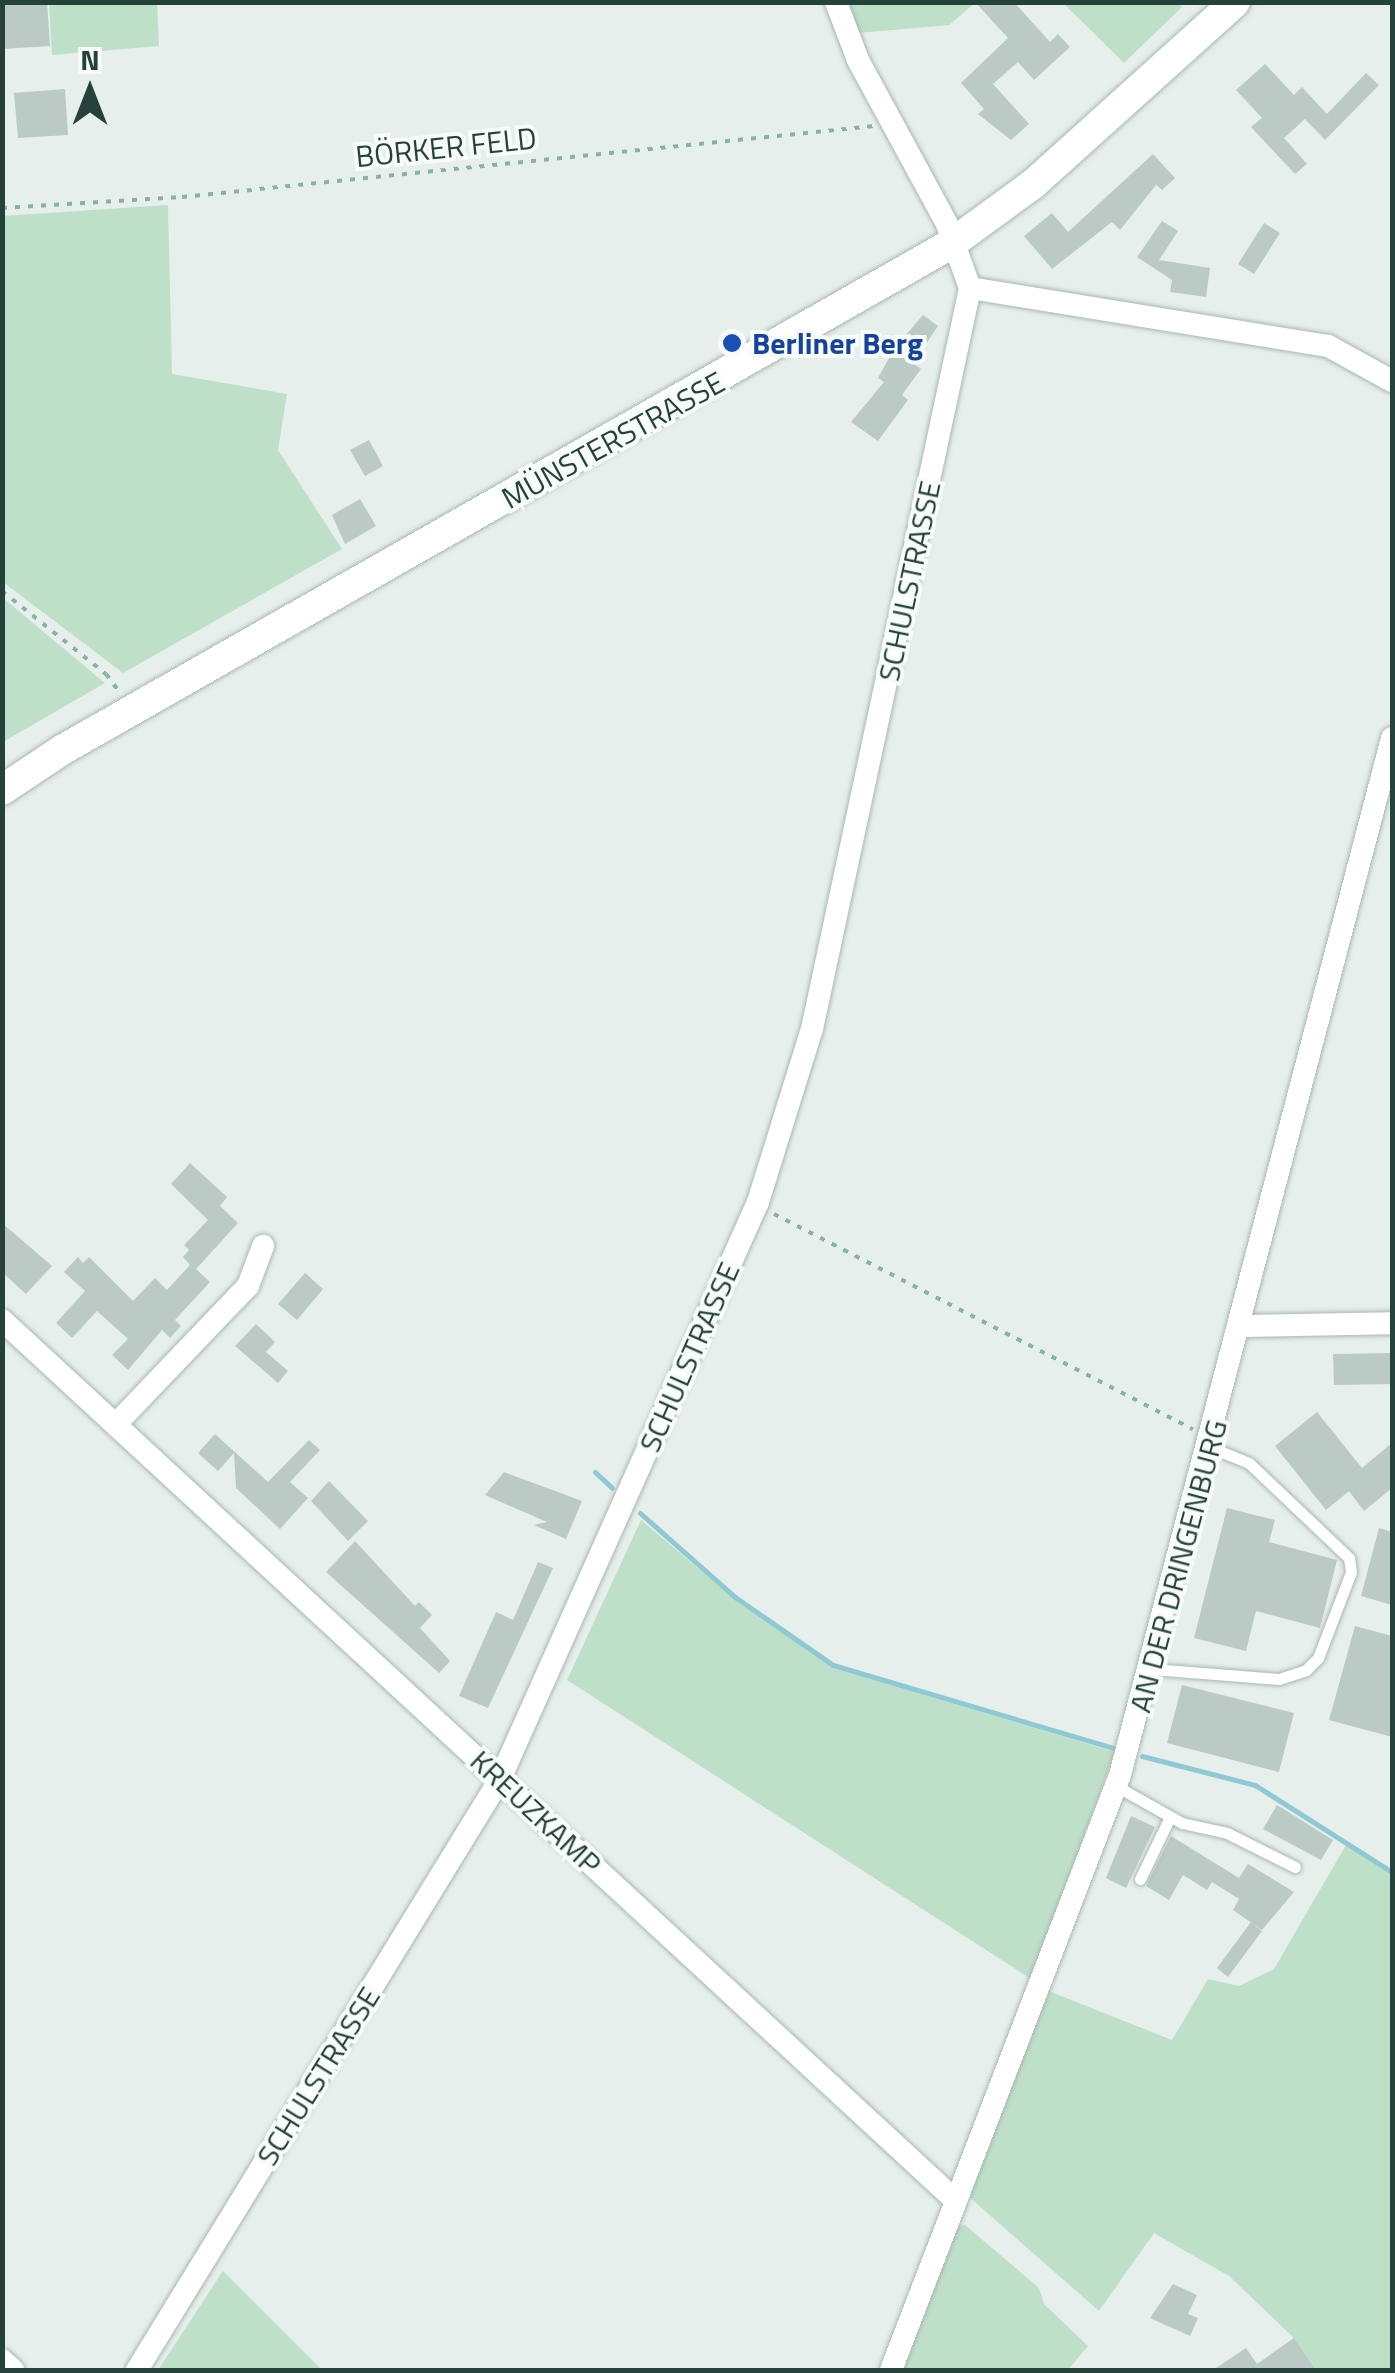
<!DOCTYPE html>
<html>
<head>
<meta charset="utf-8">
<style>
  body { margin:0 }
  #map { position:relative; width:1395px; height:2373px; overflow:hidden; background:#e6efeb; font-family:"Titillium Web",sans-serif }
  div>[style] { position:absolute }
  .green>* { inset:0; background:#bfe0c8 }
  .stream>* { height:5px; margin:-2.5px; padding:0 2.5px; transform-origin:2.5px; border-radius:2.5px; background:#8ec9d4 }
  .building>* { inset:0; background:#bbcac4 }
  .path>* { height:4px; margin-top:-2px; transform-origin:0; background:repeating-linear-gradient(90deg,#86b3a5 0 5px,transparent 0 13px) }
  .roads { filter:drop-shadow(0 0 2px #a8b8b2) drop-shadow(0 0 2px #a8b8b2) }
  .service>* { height:11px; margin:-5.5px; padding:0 5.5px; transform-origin:5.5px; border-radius:5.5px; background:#fff }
  .minor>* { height:22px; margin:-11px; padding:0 11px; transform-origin:11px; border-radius:11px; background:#fff }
  .secondary>* { height:30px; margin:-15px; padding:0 15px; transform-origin:15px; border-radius:15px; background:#fff }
  .dots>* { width:28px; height:28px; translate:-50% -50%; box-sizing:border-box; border:5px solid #f7fbf9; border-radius:50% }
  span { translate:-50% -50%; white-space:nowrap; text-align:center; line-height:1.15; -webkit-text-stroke:8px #f7fbf9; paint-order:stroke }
  .street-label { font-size:30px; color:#24423a }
  .transit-label { font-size:30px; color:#164399; font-weight:700 }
  .left { translate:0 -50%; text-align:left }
  .frame { position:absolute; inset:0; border:5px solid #24423a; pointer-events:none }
  .north { position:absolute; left:40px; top:40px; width:100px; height:100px; -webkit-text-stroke:8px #f7fbf9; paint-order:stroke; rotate:0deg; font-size:28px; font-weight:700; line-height:40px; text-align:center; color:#24423a }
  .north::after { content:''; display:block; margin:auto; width:35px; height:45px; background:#24423a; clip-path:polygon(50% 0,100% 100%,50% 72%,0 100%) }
</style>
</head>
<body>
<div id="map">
  <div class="green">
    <div style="clip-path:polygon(1177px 2px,1182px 7px,1124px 63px,1063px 3px)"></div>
    <div style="clip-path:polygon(49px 3px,157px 3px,159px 46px,52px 55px)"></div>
    <div style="clip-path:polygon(849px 3px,975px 3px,949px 25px,858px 33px)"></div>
    <div style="clip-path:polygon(168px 205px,172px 374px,287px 394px,278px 450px,342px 549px,123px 673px,3px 582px,3px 216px)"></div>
    <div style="clip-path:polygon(3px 598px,105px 683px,3px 742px,2px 742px)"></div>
    <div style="clip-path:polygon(641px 1520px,731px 1596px,833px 1668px,1115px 1752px,1031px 1979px,567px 1680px)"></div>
    <div style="clip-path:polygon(1346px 1845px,1392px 1874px,1392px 2370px,1316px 2370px,1294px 2338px,1229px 2276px,1154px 2233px,1099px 2311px,968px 2196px,1046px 1990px,1172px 2040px,1208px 1979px,1239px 1986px,1274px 1969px)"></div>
    <div style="clip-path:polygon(965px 2225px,1039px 2288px,1044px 2304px,1088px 2346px,1068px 2370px,901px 2370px,954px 2227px)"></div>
    <div style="clip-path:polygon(223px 2271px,322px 2370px,158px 2370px)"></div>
  </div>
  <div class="stream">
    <div style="left:595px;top:1472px;width:23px;rotate:43deg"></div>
    <div style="left:640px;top:1513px;width:127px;rotate:41.5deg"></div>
    <div style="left:735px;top:1597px;width:119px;rotate:34.8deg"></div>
    <div style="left:833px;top:1665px;width:293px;rotate:16.5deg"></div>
    <div style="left:1142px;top:1756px;width:117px;rotate:14.4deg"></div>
    <div style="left:1255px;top:1785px;width:162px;rotate:32.4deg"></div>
  </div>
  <div class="building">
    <div style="clip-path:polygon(2px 2px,47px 2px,50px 46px,2px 49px)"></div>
    <div style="clip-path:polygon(975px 2px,1014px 2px,1050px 42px,1058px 34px,1070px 47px,1034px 80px,1018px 62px,993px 84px,1029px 124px,1011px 140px,978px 114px,984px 109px,961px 83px,1008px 38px)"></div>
    <div style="clip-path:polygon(1265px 64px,1294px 95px,1302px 87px,1327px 114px,1366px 73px,1379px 85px,1325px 140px,1305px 119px,1284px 138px,1307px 164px,1295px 174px,1251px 127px,1262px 118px,1236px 90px)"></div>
    <div style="clip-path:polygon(65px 89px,68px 135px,18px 138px,14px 93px)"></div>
    <div style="clip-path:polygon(1153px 154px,1175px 178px,1162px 190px,1156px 185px,1120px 230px,1112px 222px,1052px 269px,1024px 236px,1052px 213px,1068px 232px)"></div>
    <div style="clip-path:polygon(1162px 221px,1178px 231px,1159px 260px,1210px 268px,1206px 297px,1170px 292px,1172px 280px,1137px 257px)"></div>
    <div style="clip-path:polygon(1264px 223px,1280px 233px,1254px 274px,1238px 264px)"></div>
    <div style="clip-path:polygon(923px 315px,938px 326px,913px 363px,921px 369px,902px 395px,908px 400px,878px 441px,851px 422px,884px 382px,878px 378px,894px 349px)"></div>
    <div style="clip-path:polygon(369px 440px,383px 466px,365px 476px,350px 450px)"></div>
    <div style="clip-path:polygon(360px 499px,376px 526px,345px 544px,332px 515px)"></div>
    <div style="clip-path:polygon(190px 1163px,227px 1197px,220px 1206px,238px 1223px,196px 1269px,210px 1282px,175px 1320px,181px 1326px,170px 1338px,162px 1330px,128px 1370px,112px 1355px,128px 1339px,97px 1311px,72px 1338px,56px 1323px,85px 1291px,64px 1272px,78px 1257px,83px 1263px,89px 1257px,133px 1301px,155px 1278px,167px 1290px,190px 1265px,183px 1257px,189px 1250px,184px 1245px,208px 1220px,171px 1184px)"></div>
    <div style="clip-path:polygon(2px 1223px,52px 1266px,26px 1294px,2px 1272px)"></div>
    <div style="clip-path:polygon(305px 1273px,323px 1289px,297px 1320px,278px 1304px)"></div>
    <div style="clip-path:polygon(256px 1324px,275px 1342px,266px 1352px,288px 1371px,278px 1383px,235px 1346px)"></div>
    <div style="clip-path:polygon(1392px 1353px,1392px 1384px,1334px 1385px,1333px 1354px)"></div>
    <div style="clip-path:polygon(1317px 1412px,1362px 1468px,1392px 1443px,1392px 1488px,1364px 1511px,1349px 1491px,1326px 1510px,1275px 1446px)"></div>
    <div style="clip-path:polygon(215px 1434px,268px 1482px,309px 1440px,320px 1450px,290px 1482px,308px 1498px,280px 1529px,236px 1488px,234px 1453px,218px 1471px,198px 1453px)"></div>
    <div style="clip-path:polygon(504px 1472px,582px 1501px,566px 1539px,534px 1525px,547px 1522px,485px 1495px)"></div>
    <div style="clip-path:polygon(329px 1481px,368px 1521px,348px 1541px,311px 1501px)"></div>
    <div style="clip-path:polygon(1227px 1508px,1275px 1520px,1269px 1542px,1337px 1560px,1320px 1628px,1256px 1611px,1246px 1651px,1194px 1638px)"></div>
    <div style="clip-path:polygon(1379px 1528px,1392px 1532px,1392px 1605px,1361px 1596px)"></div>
    <div style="clip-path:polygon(355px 1541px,415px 1606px,419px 1602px,432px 1615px,420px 1628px,450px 1661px,439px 1673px,326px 1572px)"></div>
    <div style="clip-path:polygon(538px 1562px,553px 1568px,488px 1708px,459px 1696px,496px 1612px,513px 1620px)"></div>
    <div style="clip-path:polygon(1355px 1626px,1392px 1636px,1392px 1737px,1329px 1720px)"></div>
    <div style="clip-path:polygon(1182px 1685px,1294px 1713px,1279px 1772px,1167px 1743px)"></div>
    <div style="clip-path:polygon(1277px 1805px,1333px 1840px,1321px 1860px,1263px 1829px)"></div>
    <div style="clip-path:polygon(1131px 1816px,1155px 1827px,1126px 1888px,1106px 1878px)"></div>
    <div style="clip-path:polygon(1171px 1836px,1239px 1878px,1248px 1864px,1294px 1892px,1262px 1930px,1233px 1910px,1239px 1899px,1212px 1882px,1207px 1890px,1183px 1875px,1169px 1900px,1146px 1886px)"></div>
    <div style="clip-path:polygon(1251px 1922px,1262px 1931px,1228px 1977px,1217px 1968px)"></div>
    <div style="clip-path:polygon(1173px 2284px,1197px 2295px,1188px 2314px,1198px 2318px,1190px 2336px,1150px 2318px)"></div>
    <div style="clip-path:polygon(1294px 2338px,1316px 2370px,1213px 2370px,1246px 2348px,1257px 2364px)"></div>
  </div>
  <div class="path">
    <div style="left:2px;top:208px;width:180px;rotate:-3.5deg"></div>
    <div style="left:182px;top:197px;width:696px;rotate:-5.86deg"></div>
    <div style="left:2px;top:591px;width:133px;rotate:38.6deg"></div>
    <div style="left:106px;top:674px;width:21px;rotate:53deg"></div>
    <div style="left:774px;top:1214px;width:471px;rotate:27.2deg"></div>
  </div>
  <div class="roads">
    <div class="service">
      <div style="left:1152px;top:1669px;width:127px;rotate:4.5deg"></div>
      <div style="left:1279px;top:1679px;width:28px;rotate:-18deg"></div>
      <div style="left:1306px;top:1670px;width:17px;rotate:-45deg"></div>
      <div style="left:1318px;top:1658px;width:92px;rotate:-69deg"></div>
      <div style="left:1351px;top:1572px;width:14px;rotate:-98deg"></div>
      <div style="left:1349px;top:1558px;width:138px;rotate:-136.5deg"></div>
      <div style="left:1249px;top:1463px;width:42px;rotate:-157.7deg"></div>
      <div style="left:1116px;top:1786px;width:76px;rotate:29.3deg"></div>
      <div style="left:1182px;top:1823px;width:46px;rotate:12.5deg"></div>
      <div style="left:1227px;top:1833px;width:76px;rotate:26.6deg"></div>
      <div style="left:1140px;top:1879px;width:69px;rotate:-64.2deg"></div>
    </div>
    <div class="minor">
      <div style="left:970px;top:288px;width:363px;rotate:9.2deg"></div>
      <div style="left:1328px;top:346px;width:73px;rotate:28.7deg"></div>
      <div style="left:2px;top:1320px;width:1297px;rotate:42.72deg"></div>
      <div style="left:1241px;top:1326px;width:151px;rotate:-1.1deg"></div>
      <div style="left:117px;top:1423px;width:190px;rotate:-46.3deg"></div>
      <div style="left:248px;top:1286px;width:43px;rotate:-69.4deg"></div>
      <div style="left:2px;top:2360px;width:15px;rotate:42deg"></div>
      <div style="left:137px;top:2370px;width:694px;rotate:-58.44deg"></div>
      <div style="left:500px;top:1779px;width:632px;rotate:-65.91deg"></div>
      <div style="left:758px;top:1202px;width:181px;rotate:-72.7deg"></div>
      <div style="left:812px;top:1029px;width:758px;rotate:-77.96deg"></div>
      <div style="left:970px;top:288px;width:68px;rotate:-109.8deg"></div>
      <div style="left:947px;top:224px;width:187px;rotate:-118.5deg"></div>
      <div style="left:858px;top:60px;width:62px;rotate:-110.8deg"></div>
      <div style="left:891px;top:2370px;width:638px;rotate:-68.95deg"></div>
      <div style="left:1120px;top:1775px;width:1072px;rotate:-75.3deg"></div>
    </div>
    <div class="secondary">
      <div style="left:2px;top:790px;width:72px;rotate:-33.7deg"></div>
      <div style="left:62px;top:750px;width:1023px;rotate:-29.65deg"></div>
      <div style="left:951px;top:244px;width:100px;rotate:-36.1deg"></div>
      <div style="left:1032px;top:185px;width:273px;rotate:-42deg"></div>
    </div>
  </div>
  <div class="dots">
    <div style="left:732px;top:343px;background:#1a4fb4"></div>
  </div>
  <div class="street-label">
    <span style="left:446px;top:147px;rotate:-6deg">BÖRKER FELD</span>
    <span style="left:613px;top:440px;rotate:-29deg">MÜNSTERSTRASSE</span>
    <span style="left:909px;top:581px;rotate:-78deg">SCHULSTRASSE</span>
    <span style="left:689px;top:1357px;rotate:-66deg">SCHULSTRASSE</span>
    <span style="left:1178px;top:1566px;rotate:-75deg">AN DER DRINGENBURG</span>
    <span style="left:536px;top:1812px;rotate:43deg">KREUZKAMP</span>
    <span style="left:318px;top:2076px;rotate:-58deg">SCHULSTRASSE</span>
  </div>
  <div class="transit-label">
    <span class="left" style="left:752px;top:343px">Berliner Berg</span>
  </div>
  <div class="frame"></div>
  <div class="north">N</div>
</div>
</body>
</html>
